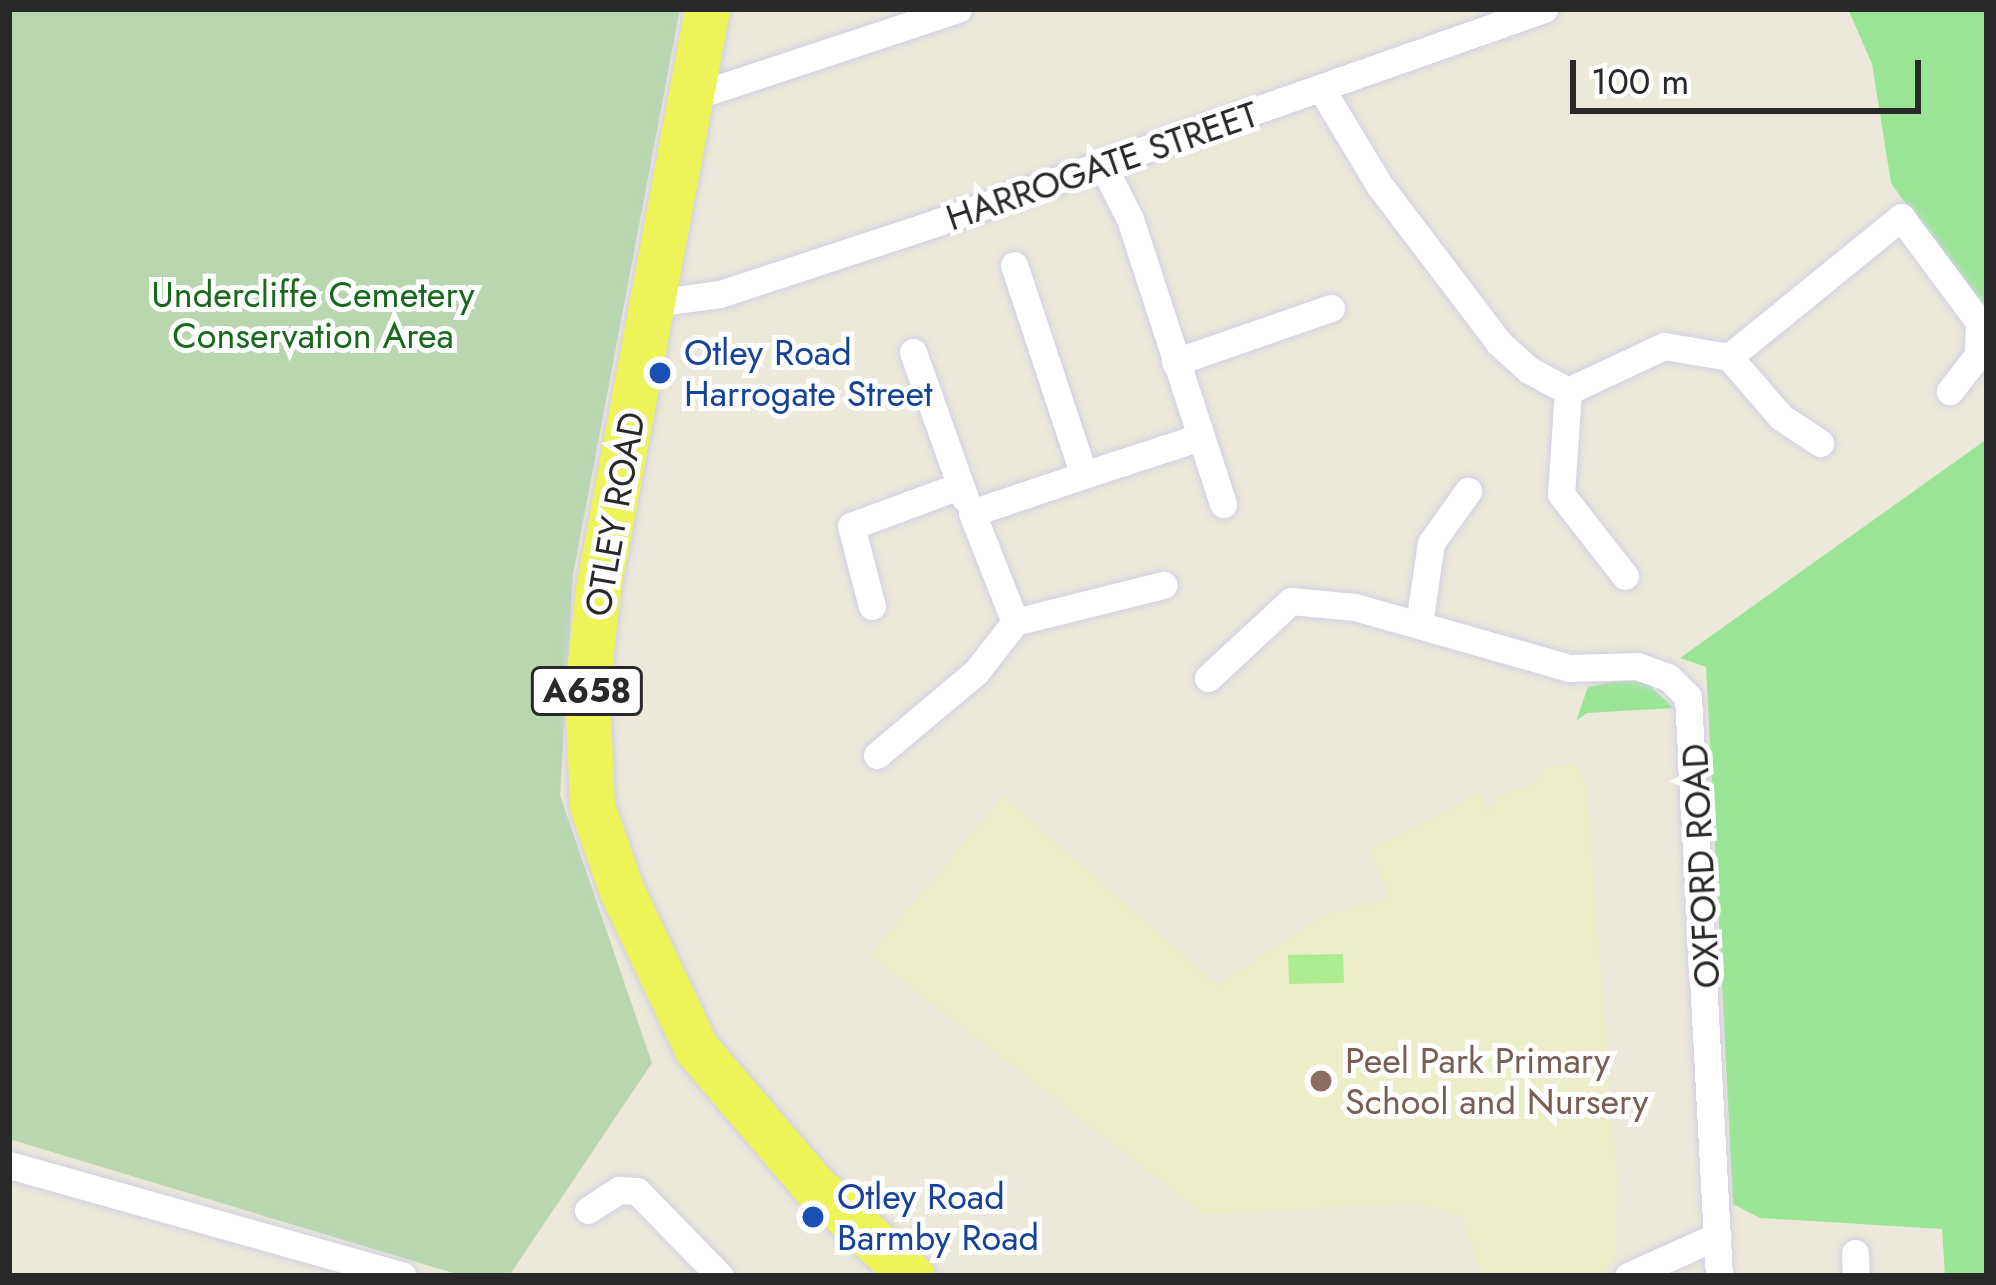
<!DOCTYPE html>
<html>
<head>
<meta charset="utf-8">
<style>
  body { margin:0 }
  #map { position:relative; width:1996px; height:1285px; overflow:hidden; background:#ece9da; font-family:Jost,sans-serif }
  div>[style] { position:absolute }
  .education>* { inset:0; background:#eeedc9 }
  .green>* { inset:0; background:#9ae595 }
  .cemetery>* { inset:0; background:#b9d6b1 }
  .pitch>* { inset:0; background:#acec90 }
  .roads { filter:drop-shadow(0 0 3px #d1d0e3) drop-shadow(0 0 3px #d1d0e3) }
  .street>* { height:27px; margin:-13.5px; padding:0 13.5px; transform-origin:13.5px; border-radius:13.5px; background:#fff }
  .primary>* { height:45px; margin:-22.5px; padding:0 22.5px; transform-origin:22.5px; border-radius:22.5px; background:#edf457 }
  .dots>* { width:33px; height:33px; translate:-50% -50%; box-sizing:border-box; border:6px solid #fff; border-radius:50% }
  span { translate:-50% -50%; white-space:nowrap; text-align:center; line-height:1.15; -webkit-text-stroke:10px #fff; paint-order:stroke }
  .shield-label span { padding:3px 9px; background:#fff; border:3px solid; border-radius:9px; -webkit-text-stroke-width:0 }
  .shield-label { font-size:33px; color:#292929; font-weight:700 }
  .street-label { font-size:36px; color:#292929 }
  .park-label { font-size:36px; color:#18681d }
  .transit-label { font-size:36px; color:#164399 }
  .left { translate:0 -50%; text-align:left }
  .education-label { font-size:36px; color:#785e54 }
  .frame { position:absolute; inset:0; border:12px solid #292929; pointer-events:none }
  .scale { position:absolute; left:1570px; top:60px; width:351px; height:54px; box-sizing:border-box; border:6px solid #292929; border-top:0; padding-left:15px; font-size:36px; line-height:42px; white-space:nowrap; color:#292929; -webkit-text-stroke:9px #fff; paint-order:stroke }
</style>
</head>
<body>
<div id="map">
  <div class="education">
    <div style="clip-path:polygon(1576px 764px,1586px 782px,1617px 1176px,1616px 1256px,1602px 1276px,1482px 1276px,1461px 1216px,1415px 1203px,1203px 1214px,869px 955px,1003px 796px,1217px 985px,1326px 914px,1390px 899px,1370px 850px,1480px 792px,1488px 810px,1500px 795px,1536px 783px,1545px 767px)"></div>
  </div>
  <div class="green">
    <div style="clip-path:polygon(1848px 9px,1987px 9px,1987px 320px,1891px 183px,1872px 64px)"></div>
    <div style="clip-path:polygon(1987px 439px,1987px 1276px,1945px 1276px,1942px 1229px,1760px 1218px,1733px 1204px,1706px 667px,1680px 658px)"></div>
    <div style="clip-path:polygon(1622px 680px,1646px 682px,1674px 708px,1587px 713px,1576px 721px,1588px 687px)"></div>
  </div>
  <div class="cemetery">
    <div style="clip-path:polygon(9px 9px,680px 9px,573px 575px,560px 795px,652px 1063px,509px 1276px,463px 1276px,9px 1139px)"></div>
  </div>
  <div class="pitch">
    <div style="clip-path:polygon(1343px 954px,1344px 983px,1289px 984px,1288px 955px)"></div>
  </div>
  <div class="roads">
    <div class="street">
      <div style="left:1322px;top:90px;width:112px;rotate:58.9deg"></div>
      <div style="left:1380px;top:186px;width:197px;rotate:52.8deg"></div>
      <div style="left:1499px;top:343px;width:40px;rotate:42deg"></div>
      <div style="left:1529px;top:370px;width:44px;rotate:28.3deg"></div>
      <div style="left:1568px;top:391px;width:106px;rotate:-25.1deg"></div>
      <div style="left:1664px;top:346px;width:66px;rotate:9.6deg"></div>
      <div style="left:695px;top:96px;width:277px;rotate:-18.3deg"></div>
      <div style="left:1102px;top:164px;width:62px;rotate:63deg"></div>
      <div style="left:1130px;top:219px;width:300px;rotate:71.9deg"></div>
      <div style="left:1014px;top:265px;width:221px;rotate:71.6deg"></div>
      <div style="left:1084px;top:475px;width:118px;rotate:161.3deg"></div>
      <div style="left:972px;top:513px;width:117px;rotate:68.5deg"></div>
      <div style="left:1015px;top:622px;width:153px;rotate:-14deg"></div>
      <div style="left:654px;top:303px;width:67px;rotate:-7.8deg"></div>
      <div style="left:720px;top:294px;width:221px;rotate:-18.2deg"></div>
      <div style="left:930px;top:225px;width:651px;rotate:-19.38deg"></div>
      <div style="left:913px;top:352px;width:155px;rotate:70.4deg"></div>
      <div style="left:1729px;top:357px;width:222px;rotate:-39.1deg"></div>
      <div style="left:1901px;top:217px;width:131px;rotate:53.4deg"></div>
      <div style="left:1979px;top:322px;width:33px;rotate:92deg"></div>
      <div style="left:1978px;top:355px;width:46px;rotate:127.9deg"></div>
      <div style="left:1729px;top:357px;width:79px;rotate:49.1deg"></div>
      <div style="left:1781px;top:417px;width:47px;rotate:33.7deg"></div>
      <div style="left:1175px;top:362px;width:165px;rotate:-19.1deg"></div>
      <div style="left:1568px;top:391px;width:103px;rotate:93.9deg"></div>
      <div style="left:1561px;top:494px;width:104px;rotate:52deg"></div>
      <div style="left:1084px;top:475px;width:122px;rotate:-18.1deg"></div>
      <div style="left:872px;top:606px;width:83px;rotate:-104.7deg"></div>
      <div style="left:851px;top:526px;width:115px;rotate:-20.3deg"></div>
      <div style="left:1419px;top:624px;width:82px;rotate:-81.6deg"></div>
      <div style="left:1431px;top:543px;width:64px;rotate:-54.6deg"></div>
      <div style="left:1208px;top:678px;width:113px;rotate:-42.9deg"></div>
      <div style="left:1291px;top:601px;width:64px;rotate:5.4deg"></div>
      <div style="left:1355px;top:607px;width:223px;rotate:15.9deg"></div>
      <div style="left:1569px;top:668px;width:68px;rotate:-1.7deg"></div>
      <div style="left:1637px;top:666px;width:33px;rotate:20deg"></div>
      <div style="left:1668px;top:677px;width:28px;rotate:45deg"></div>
      <div style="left:1688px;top:697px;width:580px;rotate:86.94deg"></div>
      <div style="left:877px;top:755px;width:129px;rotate:-40deg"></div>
      <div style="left:976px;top:672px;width:63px;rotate:-52deg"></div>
      <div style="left:9px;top:1165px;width:409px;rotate:15.7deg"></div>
      <div style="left:588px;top:1210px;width:37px;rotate:-33deg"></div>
      <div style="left:619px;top:1190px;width:18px;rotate:3deg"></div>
      <div style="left:637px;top:1191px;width:119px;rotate:45.7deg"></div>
      <div style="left:1855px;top:1253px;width:23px;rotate:88deg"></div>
      <div style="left:1628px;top:1276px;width:98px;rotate:-24.2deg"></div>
    </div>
    <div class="primary">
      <div style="left:707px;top:9px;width:590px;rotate:100.64deg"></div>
      <div style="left:598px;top:589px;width:102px;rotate:96.2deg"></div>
      <div style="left:587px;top:690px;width:116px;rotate:87.5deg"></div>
      <div style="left:592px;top:806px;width:88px;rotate:70.7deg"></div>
      <div style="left:621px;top:889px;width:176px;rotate:64.7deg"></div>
      <div style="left:696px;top:1048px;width:179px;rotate:49.5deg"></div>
      <div style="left:812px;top:1184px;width:136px;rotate:42.6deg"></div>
    </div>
  </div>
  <div class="dots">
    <div style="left:660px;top:373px;background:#1a4fb4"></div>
    <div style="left:1321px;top:1081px;background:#8d6e63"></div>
    <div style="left:813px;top:1217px;background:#1a4fb4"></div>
  </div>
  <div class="shield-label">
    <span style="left:587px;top:691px">A658</span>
  </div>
  <div class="street-label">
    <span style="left:1102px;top:166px;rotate:-19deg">HARROGATE STREET</span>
    <span style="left:615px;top:514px;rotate:-80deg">OTLEY ROAD</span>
    <span style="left:1701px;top:866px;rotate:-93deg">OXFORD ROAD</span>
  </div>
  <div class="park-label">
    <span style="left:313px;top:315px">Undercliffe Cemetery<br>Conservation Area</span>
  </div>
  <div class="transit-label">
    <span class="left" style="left:684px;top:373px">Otley Road<br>Harrogate Street</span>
    <span class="left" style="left:837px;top:1217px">Otley Road<br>Barmby Road</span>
  </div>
  <div class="education-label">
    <span class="left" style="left:1345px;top:1081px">Peel Park Primary<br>School and Nursery</span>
  </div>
  <div class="frame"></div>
  <div class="scale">100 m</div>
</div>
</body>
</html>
